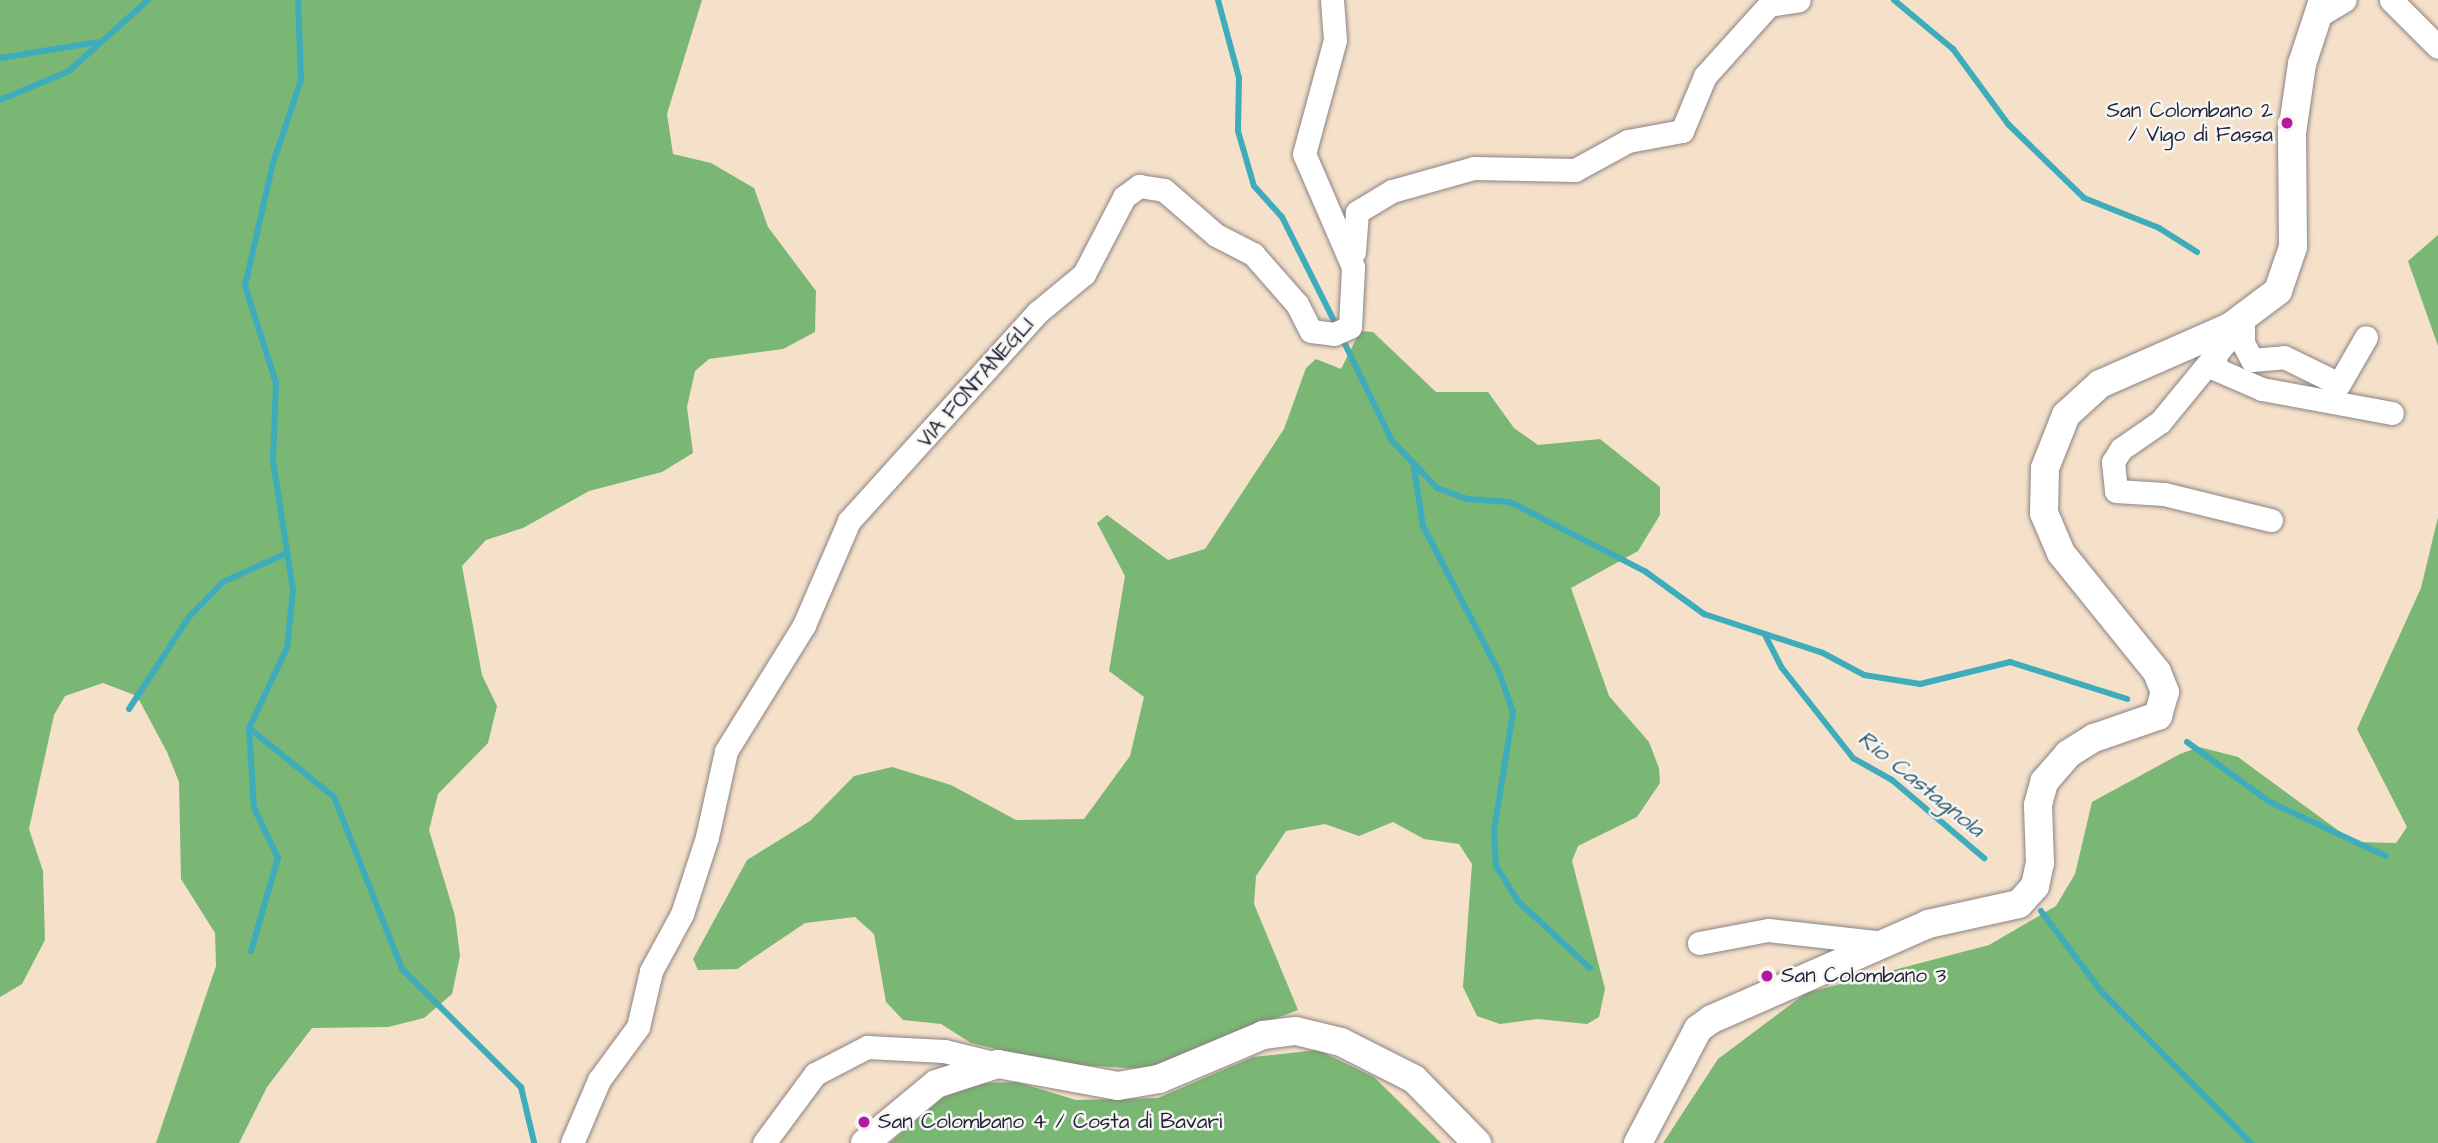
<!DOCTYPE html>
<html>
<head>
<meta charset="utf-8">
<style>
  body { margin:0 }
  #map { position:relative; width:2438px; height:1143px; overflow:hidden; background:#f5e1ca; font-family:"Architects Daughter",sans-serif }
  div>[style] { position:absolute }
  .forest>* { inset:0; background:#7ab674 }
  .stream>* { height:6px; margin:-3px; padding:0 3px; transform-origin:3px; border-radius:3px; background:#3eacbb }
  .roads { filter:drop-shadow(0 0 2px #8c8282) drop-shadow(0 0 2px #8c8282) }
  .minor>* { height:23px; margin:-11.5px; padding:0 11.5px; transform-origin:11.5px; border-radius:11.5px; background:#fff }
  .tertiary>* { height:28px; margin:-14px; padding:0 14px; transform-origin:14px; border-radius:14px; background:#fff }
  .dots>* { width:19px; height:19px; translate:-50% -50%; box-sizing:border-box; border:4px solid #f6f6f2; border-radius:50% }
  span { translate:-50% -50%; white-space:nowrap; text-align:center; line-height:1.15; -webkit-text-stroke:5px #f6f6f2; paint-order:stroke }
  .poi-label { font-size:21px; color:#22223b }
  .right { translate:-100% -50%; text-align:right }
  .left { translate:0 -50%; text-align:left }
  .street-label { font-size:21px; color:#22223b }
  .water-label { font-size:23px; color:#2d596e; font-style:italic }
</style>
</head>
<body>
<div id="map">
  <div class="forest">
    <div style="clip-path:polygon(0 0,702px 0,667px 114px,673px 154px,711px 163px,754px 188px,768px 227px,816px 291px,815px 332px,783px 349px,709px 359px,695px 371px,687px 407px,693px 453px,662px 472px,589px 491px,523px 528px,486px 540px,462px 566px,482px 675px,497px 706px,488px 743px,438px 794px,429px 830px,455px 916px,460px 956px,452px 994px,424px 1018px,388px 1027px,312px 1028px,267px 1087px,239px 1143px,156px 1143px,216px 966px,215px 933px,181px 879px,179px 782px,167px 752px,137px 696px,103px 683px,65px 696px,54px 715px,29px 829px,43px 871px,45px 940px,22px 984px,0 997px)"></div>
    <div style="clip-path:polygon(2438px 235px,2438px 346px,2408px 261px)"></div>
    <div style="clip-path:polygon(1360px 331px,1373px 332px,1436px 392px,1488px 392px,1514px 428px,1538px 445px,1600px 439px,1660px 487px,1660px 515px,1638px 551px,1571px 588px,1609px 696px,1649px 742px,1659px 768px,1660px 783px,1637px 817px,1578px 846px,1572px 861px,1605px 989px,1599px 1017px,1587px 1024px,1538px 1019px,1500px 1024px,1477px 1016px,1463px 987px,1472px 864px,1459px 844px,1424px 839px,1393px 822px,1359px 836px,1325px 824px,1286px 831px,1256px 876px,1254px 904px,1298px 1010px,1144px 1069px,1059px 1064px,971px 1043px,941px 1024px,903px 1020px,886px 1002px,874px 934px,855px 917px,805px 923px,737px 969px,698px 970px,693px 959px,747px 860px,810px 821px,854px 776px,892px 767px,951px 785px,1016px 820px,1084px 819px,1130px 756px,1144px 697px,1109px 671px,1125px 576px,1097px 523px,1107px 515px,1168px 560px,1205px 549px,1284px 429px,1306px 368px,1316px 359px,1341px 369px)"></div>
    <div style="clip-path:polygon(2438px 517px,2438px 1143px,1663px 1143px,1718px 1059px,1806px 993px,1989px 945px,2056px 906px,2075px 874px,2092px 802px,2180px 754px,2199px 747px,2238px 757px,2354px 842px,2396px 843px,2407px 827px,2357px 729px,2421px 588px)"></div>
    <div style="clip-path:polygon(1318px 1050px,1374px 1077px,1441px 1143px,890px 1143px,942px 1098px,978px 1083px,1017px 1082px,1076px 1100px,1158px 1098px,1253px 1057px)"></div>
  </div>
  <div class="stream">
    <div style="left:1218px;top:0;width:81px;rotate:74.9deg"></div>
    <div style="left:1239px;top:78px;width:53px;rotate:91.1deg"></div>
    <div style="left:1238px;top:131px;width:57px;rotate:73.8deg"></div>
    <div style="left:1254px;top:186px;width:42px;rotate:47.9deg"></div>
    <div style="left:1282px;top:217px;width:121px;rotate:63.4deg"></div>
    <div style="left:1894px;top:0;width:77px;rotate:39.7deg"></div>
    <div style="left:1953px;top:49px;width:93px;rotate:53.7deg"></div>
    <div style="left:2008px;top:124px;width:106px;rotate:44.2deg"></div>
    <div style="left:2084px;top:198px;width:81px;rotate:21.8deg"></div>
    <div style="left:2159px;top:228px;width:45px;rotate:32.3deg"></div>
    <div style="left:0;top:58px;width:99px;rotate:-9.3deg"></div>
    <div style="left:0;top:100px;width:75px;rotate:-22.8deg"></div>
    <div style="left:69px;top:71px;width:106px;rotate:-41.9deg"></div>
    <div style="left:1342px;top:338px;width:114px;rotate:64.1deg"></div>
    <div style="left:1392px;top:441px;width:65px;rotate:46.2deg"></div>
    <div style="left:1437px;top:488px;width:33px;rotate:20deg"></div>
    <div style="left:1468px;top:499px;width:42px;rotate:4.1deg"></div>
    <div style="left:1510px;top:502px;width:153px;rotate:27.2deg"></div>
    <div style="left:1646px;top:572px;width:72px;rotate:35.9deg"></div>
    <div style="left:1704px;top:614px;width:125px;rotate:18.1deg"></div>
    <div style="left:1823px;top:653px;width:47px;rotate:28.2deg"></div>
    <div style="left:1864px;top:675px;width:57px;rotate:9.1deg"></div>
    <div style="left:1920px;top:684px;width:93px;rotate:-13.7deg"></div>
    <div style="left:2010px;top:662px;width:123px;rotate:17.5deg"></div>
    <div style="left:1414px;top:468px;width:59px;rotate:81.2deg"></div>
    <div style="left:1423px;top:526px;width:165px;rotate:62.5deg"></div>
    <div style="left:1499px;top:672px;width:42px;rotate:70.7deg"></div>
    <div style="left:1513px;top:712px;width:120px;rotate:99.1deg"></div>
    <div style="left:1494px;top:830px;width:36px;rotate:87deg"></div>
    <div style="left:1496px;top:866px;width:40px;rotate:58deg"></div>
    <div style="left:1517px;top:900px;width:100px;rotate:43deg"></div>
    <div style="left:1765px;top:635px;width:37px;rotate:63deg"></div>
    <div style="left:1782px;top:668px;width:115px;rotate:51.7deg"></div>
    <div style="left:1853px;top:758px;width:45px;rotate:29.4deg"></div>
    <div style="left:1892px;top:780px;width:121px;rotate:40.3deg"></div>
    <div style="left:129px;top:709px;width:110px;rotate:-56.9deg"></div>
    <div style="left:189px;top:617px;width:49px;rotate:-45.8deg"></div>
    <div style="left:223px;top:582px;width:70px;rotate:-24.4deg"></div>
    <div style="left:249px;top:728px;width:109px;rotate:39.1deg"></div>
    <div style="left:334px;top:797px;width:185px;rotate:68.4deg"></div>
    <div style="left:402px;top:969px;width:168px;rotate:44.8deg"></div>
    <div style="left:521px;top:1087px;width:57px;rotate:76.7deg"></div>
    <div style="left:2187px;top:742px;width:102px;rotate:35.9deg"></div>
    <div style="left:2270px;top:802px;width:128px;rotate:25deg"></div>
    <div style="left:2041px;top:911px;width:100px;rotate:53.1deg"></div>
    <div style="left:2101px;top:991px;width:214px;rotate:45.4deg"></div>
    <div style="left:251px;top:951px;width:97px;rotate:-73.8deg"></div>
    <div style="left:278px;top:858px;width:55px;rotate:-115.6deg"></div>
    <div style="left:254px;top:808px;width:80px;rotate:-93.6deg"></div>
    <div style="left:249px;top:728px;width:89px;rotate:-64.6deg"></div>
    <div style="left:287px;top:648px;width:58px;rotate:-84.1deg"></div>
    <div style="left:293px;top:590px;width:131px;rotate:-98.8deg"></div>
    <div style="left:273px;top:461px;width:78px;rotate:-87.8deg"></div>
    <div style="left:276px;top:383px;width:102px;rotate:-107.7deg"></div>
    <div style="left:245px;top:286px;width:126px;rotate:-77.2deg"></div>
    <div style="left:273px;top:163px;width:88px;rotate:-71.4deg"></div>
    <div style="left:301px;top:80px;width:80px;rotate:-92.1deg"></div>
  </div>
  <div class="roads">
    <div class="minor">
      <div style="left:2391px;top:0;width:66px;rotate:45deg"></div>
      <div style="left:2318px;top:16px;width:31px;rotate:-31deg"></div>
      <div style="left:1354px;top:252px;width:40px;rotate:-85.7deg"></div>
      <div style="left:1357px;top:212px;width:41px;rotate:-31deg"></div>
      <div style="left:1392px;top:191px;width:85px;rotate:-15.7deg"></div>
      <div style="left:1474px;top:168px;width:101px;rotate:1.1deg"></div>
      <div style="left:1575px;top:170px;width:60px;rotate:-28.7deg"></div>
      <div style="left:1628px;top:141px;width:55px;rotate:-10.5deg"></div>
      <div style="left:1682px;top:131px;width:60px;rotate:-67.3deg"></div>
      <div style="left:1705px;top:76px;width:96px;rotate:-48deg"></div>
      <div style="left:1769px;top:5px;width:30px;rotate:-9deg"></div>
      <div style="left:2243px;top:320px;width:23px;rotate:90deg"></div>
      <div style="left:2243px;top:343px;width:19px;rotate:62deg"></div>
      <div style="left:2252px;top:360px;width:32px;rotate:-5deg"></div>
      <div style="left:2284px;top:357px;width:61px;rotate:26.1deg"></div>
      <div style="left:2339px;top:384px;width:54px;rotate:-60.1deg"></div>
      <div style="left:2230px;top:327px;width:17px;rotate:107deg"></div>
      <div style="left:2225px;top:343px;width:102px;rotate:129.4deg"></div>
      <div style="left:2160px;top:422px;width:47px;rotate:145.3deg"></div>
      <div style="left:2121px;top:449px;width:15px;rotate:122deg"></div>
      <div style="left:2113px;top:462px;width:29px;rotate:84deg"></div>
      <div style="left:2116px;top:491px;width:48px;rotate:3.6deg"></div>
      <div style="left:2164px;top:494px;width:110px;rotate:13.7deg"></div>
      <div style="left:2215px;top:355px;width:14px;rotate:86deg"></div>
      <div style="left:2216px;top:369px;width:50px;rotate:23.5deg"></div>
      <div style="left:2262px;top:389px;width:132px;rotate:10.5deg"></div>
      <div style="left:1699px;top:943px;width:70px;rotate:-10.7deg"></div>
      <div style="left:1768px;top:930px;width:117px;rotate:6.4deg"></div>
      <div style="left:572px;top:1143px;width:69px;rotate:-66.8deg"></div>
      <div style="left:599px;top:1080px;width:66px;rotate:-53.7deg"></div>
      <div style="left:638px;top:1027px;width:57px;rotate:-76.9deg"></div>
      <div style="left:651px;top:971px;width:65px;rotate:-61.5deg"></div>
      <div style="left:682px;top:914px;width:81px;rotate:-72deg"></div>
      <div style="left:707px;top:837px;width:88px;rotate:-77.5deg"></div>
      <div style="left:726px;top:751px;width:148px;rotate:-58.2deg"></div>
      <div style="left:804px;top:625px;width:113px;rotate:-66.6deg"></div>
      <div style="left:849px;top:521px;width:282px;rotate:-47.9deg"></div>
      <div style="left:1038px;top:312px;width:60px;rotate:-39.6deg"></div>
      <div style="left:1084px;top:274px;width:87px;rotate:-62.5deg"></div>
      <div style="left:1124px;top:197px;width:19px;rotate:-36deg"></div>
      <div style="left:1139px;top:186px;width:25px;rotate:9deg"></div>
      <div style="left:1164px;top:190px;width:69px;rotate:40.9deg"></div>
      <div style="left:1216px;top:235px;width:42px;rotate:27.2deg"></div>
      <div style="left:1253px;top:254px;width:67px;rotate:48.7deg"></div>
      <div style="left:1297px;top:304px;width:30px;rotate:63deg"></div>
      <div style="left:1311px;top:331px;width:23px;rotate:7deg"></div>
      <div style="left:1334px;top:334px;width:17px;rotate:-24deg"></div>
      <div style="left:1350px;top:327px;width:60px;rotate:-87.1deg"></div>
      <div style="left:1353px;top:267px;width:123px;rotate:-113.4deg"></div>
      <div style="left:1304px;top:154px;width:118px;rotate:-74.8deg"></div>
      <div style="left:1335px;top:40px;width:40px;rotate:-94.3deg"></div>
      <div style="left:764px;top:1143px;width:86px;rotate:-53.5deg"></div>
      <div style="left:815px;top:1074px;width:59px;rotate:-27.4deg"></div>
      <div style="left:867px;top:1047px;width:77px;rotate:3deg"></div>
      <div style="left:944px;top:1051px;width:56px;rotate:13.5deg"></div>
    </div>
    <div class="tertiary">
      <div style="left:865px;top:1143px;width:92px;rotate:-39.7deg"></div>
      <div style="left:936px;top:1084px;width:65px;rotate:-17.9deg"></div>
      <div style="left:998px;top:1064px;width:122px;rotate:10.4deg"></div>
      <div style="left:1118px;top:1086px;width:42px;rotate:-9.7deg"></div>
      <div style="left:1159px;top:1079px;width:113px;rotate:-22.9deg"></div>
      <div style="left:1263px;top:1035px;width:33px;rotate:-7deg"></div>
      <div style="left:1296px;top:1031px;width:46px;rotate:13.7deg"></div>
      <div style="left:1341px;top:1042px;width:82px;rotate:26.9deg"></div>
      <div style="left:1414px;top:1079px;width:90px;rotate:45.5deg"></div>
      <div style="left:1638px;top:1143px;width:129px;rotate:-62.2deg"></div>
      <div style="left:1698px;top:1029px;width:17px;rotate:-36deg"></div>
      <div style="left:1712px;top:1019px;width:236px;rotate:-23.7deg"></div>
      <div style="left:1928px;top:924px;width:93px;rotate:-12.4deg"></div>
      <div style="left:2019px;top:904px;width:24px;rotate:-48deg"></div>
      <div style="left:2035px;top:886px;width:24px;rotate:-78deg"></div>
      <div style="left:2040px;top:863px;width:58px;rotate:-92deg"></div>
      <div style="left:2038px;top:805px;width:24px;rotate:-75deg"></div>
      <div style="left:2044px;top:782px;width:37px;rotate:-49deg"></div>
      <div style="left:2068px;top:754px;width:31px;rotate:-32deg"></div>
      <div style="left:2094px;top:738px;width:68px;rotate:-19deg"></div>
      <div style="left:2158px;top:716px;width:25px;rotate:-74deg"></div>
      <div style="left:2165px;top:692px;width:22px;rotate:-112deg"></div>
      <div style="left:2157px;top:672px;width:153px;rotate:-128.9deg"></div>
      <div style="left:2061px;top:553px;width:43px;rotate:-113deg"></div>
      <div style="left:2044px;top:513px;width:45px;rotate:-88.7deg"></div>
      <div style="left:2045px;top:468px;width:57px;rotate:-68.4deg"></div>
      <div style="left:2066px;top:415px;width:46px;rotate:-42.4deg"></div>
      <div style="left:2100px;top:384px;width:142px;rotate:-23.7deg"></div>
      <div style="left:2230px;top:327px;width:60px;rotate:-36.9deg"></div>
      <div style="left:2278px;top:291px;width:46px;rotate:-71.2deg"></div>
      <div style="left:2293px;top:247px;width:114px;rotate:-90.5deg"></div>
      <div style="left:2292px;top:133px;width:70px;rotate:-81.8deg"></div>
      <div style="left:2302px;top:64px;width:67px;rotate:-71.8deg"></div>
    </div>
  </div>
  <div class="dots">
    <div style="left:2287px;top:123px;background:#b5179e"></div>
    <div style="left:1767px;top:976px;background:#b5179e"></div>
    <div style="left:864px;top:1122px;background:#b5179e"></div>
  </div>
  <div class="poi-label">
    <span class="right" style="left:2273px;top:123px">San Colombano 2<br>/ Vigo di Fassa</span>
    <span class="left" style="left:1781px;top:976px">San Colombano 3</span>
    <span class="left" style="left:878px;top:1122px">San Colombano 4 / Costa di Bavari</span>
  </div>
  <div class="street-label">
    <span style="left:976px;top:383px;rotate:-49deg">VIA FONTANEGLI</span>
  </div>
  <div class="water-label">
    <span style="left:1921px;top:784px;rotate:39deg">Rio Castagnola</span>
  </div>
</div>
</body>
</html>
